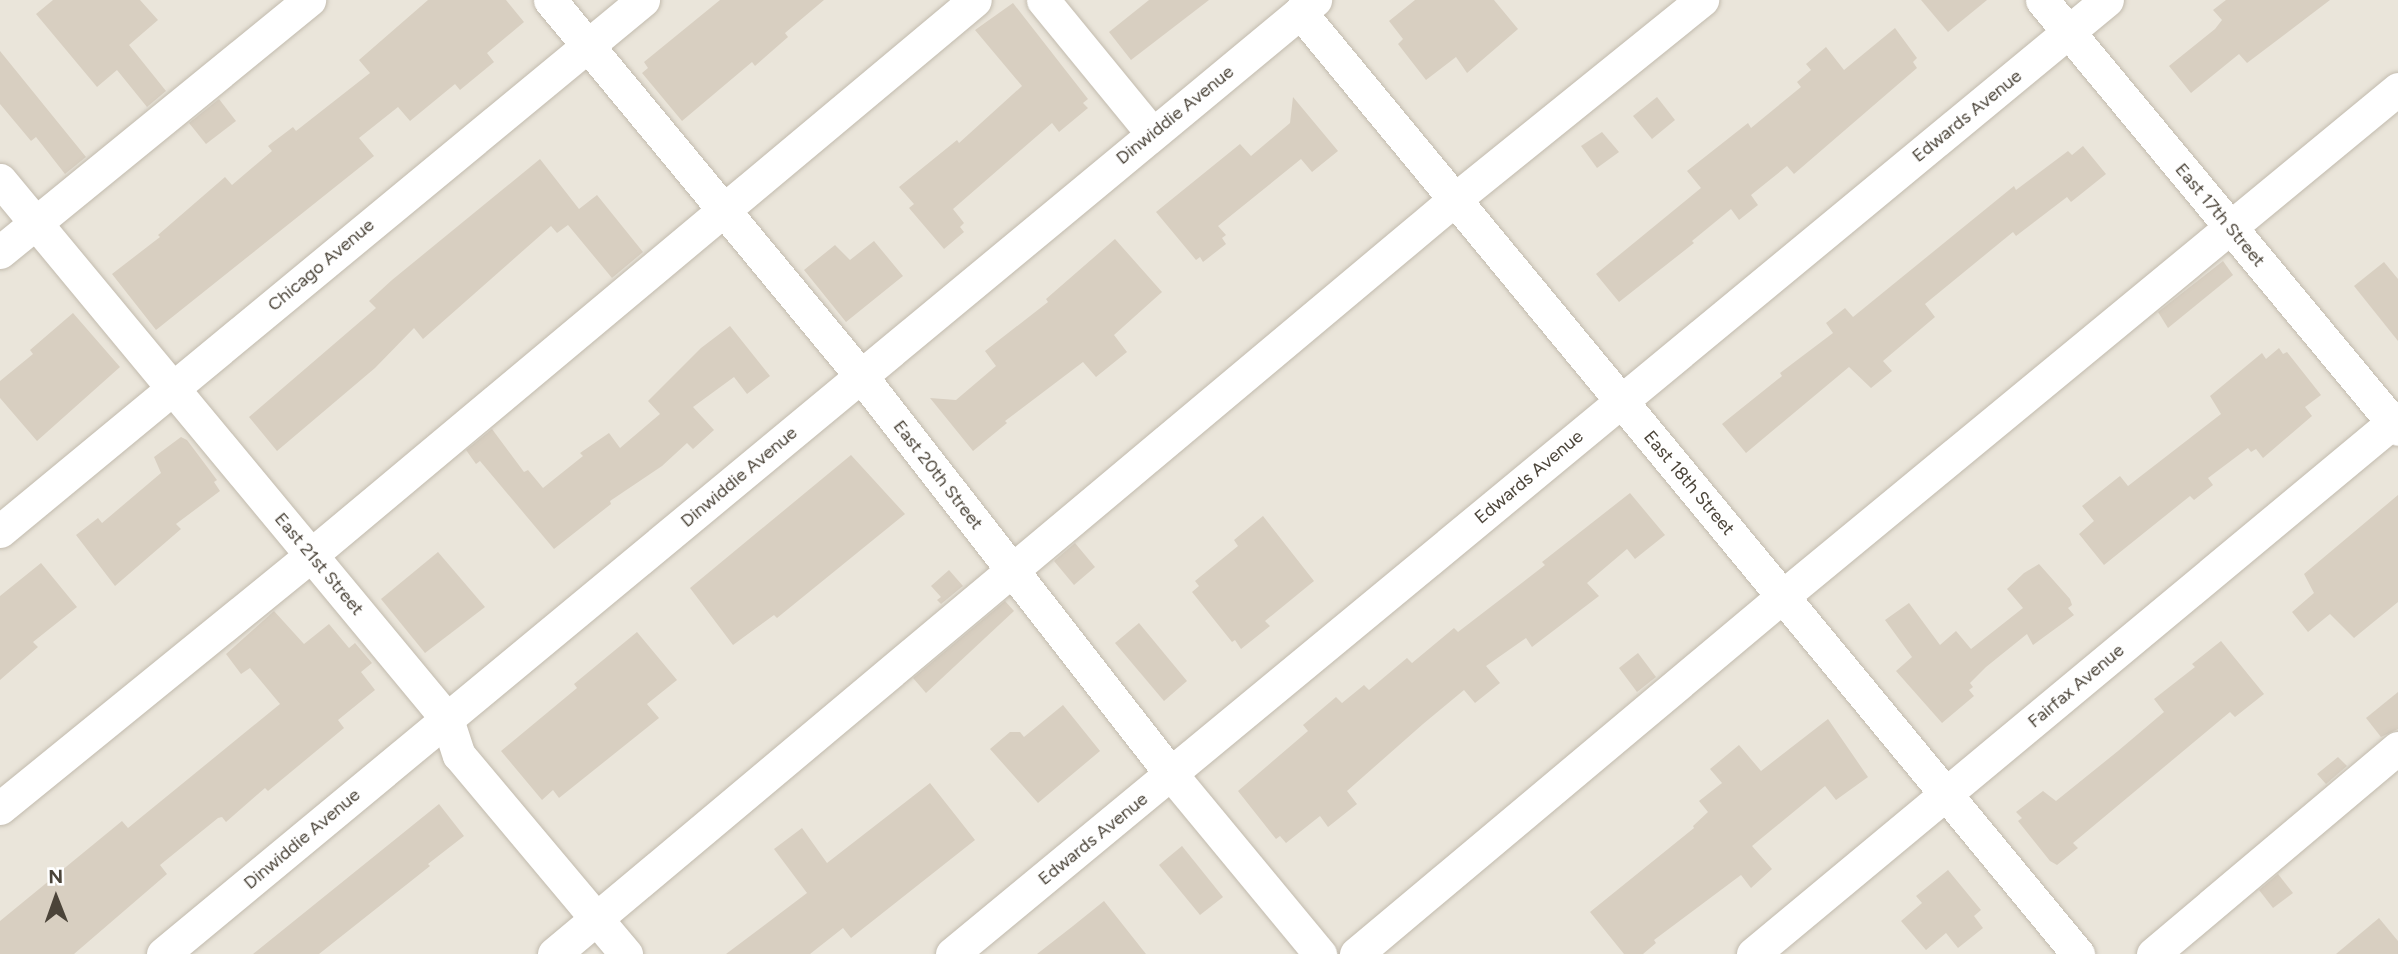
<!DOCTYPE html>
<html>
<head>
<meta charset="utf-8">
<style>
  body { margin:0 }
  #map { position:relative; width:2398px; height:954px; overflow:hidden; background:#f6f3ec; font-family:Figtree,sans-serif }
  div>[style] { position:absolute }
  .residential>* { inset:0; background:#eae5da }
  .building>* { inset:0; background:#d8cfc1 }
  .roads { filter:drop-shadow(0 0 2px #c2bbae) drop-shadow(0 0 2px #c2bbae) }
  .minor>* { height:33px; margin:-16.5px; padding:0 16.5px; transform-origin:16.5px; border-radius:16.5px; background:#fff }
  span { translate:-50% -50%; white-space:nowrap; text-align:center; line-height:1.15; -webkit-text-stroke:7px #fff; paint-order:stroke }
  .street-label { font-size:18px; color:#4b4439 }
  .north { position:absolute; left:21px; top:863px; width:70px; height:70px; -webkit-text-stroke:5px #fff; paint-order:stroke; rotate:359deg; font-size:19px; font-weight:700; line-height:28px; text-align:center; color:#4b4439 }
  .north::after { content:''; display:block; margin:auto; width:24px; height:32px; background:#4b4439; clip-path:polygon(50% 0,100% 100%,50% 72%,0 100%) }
</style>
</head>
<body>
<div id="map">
  <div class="residential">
    <div style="clip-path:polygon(0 0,2398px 0,2398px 954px,0 954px)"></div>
  </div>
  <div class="building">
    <div style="clip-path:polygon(53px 0,140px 0,158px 20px,129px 45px,166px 91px,147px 107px,117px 70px,97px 87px,36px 14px)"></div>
    <div style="clip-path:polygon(428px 0,506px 0,524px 22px,487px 53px,494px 62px,460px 90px,455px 84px,410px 121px,398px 107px,359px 138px,374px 156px,156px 330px,112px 274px,160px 237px,158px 235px,225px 177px,232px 185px,272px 151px,268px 146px,293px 127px,296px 131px,370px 73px,359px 60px)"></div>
    <div style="clip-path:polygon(720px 0,824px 0,785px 33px,788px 37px,755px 66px,752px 62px,682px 121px,642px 73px,648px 68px,644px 62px)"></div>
    <div style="clip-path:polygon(1149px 0,1209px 0,1131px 60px,1109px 32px)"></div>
    <div style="clip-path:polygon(1415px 0,1494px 0,1518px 29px,1467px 73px,1456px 57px,1426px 80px,1398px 44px,1403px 39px,1389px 21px)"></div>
    <div style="clip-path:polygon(1921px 0,1987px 0,1948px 32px)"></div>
    <div style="clip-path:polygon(2226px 0,2330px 0,2247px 63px,2239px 54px,2191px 93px,2169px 66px,2215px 29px,2222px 20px,2213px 10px)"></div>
    <div style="clip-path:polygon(1013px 3px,1088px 99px,1083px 103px,1088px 108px,1059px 132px,1052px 123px,953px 209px,964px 223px,960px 227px,964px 232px,944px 249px,909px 208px,914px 204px,899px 187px,957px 140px,959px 143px,1022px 86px,975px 30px)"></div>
    <div style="clip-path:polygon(1895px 28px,1917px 58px,1913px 62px,1917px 68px,1794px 174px,1787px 166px,1751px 195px,1758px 205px,1739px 220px,1731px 209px,1692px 241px,1694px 243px,1619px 302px,1596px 274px,1701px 188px,1687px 171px,1748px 123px,1751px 128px,1801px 87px,1797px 82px,1811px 70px,1806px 64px,1826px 47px,1844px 70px)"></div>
    <div style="clip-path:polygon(0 51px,86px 157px,65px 174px,36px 137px,31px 141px,0 104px)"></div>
    <div style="clip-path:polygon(1293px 97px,1338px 151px,1312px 172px,1301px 159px,1218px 226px,1226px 235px,1222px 238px,1226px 244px,1203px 262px,1200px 257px,1196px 260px,1156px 212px,1240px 144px,1251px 156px,1290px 123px)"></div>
    <div style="clip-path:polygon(1657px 97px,1675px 120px,1652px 139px,1633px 116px)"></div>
    <div style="clip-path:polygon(219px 99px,236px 121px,206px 144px,189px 123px)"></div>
    <div style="clip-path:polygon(1602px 132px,1619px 152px,1597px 168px,1581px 146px)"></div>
    <div style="clip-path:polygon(2083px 146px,2106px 174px,2071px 202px,2067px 197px,2016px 236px,2013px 232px,1925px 304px,1935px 317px,1883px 361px,1892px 371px,1871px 388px,1849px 367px,1746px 453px,1722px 424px,1782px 376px,1780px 373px,1833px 333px,1826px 323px,1845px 308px,1853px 317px,2014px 186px,2016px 190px,2068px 151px,2072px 155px)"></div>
    <div style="clip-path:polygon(540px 159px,579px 209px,597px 195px,643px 252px,612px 278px,568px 225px,557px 233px,551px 226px,423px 339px,414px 328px,375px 368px,277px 451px,249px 417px,376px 308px,369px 301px,392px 280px)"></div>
    <div style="clip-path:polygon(1115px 239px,1162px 292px,1114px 335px,1127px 352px,1096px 377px,1083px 362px,1005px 421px,1007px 423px,973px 451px,930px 398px,956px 400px,996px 366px,985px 351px,1048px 302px,1046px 299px)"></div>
    <div style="clip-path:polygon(874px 241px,903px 276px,846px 322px,804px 270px,835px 245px,850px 260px)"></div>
    <div style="clip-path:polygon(2223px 261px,2233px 275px,2168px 328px,2158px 312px)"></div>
    <div style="clip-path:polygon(2384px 262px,2398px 279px,2398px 341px,2354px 286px)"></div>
    <div style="clip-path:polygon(73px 313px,120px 367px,37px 441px,0 398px,0 381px,33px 354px,30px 350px)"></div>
    <div style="clip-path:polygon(730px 326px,770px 376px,747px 394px,734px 377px,693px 407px,714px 430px,693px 449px,687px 443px,662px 466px,610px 501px,611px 504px,554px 549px,480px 461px,476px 464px,466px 450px,492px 429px,524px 472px,528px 470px,543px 488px,583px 456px,580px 453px,609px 433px,620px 448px,660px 414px,648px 401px,701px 348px)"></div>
    <div style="clip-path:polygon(2279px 348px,2283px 354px,2287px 352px,2321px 395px,2305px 407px,2312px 416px,2263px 458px,2256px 449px,2251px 452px,2248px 448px,2208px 478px,2213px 485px,2194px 500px,2190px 496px,2104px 565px,2079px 534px,2094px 521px,2082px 506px,2120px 476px,2128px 486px,2221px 414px,2210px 396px,2262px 353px,2266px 359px)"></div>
    <div style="clip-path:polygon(181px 437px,187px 440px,217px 480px,214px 482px,220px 491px,176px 524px,181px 529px,115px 586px,76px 535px,98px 518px,102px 523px,161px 473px,154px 457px)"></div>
    <div style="clip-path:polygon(851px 455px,905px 514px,777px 618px,774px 615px,733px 645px,690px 588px)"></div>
    <div style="clip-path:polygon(1630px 493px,1665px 535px,1635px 559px,1627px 549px,1587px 583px,1599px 596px,1532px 647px,1526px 638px,1486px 666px,1500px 683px,1475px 703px,1464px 690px,1423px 724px,1347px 791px,1357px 804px,1328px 827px,1320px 816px,1286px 843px,1280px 836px,1276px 839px,1238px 791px,1308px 731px,1303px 725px,1336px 697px,1342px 703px,1364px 685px,1369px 690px,1407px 658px,1412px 663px,1454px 628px,1458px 632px,1545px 565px,1542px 562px)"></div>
    <div style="clip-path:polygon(2398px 495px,2398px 602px,2354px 638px,2330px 614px,2308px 632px,2292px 612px,2314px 593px,2304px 574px)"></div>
    <div style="clip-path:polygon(1263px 516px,1314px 581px,1265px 621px,1270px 626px,1241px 649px,1235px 640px,1232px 642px,1192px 592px,1199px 586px,1195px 581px,1238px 546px,1234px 540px)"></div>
    <div style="clip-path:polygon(1075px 543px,1095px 567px,1074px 585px,1054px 561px)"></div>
    <div style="clip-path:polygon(438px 552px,485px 607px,425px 653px,381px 599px)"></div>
    <div style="clip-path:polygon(41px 563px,77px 607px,33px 642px,38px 647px,0 680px,0 596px)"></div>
    <div style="clip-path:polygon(2039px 564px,2070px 599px,2072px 605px,2068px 608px,2074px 615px,2033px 645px,2027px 634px,1986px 667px,1970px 683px,1973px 687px,1969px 690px,1974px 696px,1942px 723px,1896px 671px,1912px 657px,1885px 620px,1909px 603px,1940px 645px,1956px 631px,1971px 649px,2023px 608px,2007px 589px,2024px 573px)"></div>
    <div style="clip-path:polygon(949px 570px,963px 586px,941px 604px,937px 600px,941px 597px,931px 586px)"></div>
    <div style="clip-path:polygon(1005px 601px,1014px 611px,926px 693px,913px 678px)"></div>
    <div style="clip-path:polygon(274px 611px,304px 644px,329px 624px,349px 648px,355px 643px,372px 663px,361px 672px,375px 690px,338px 720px,344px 728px,268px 791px,265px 788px,226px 822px,222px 817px,218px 818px,160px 865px,167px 874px,74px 954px,0 954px,0 921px,122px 821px,128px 828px,280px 704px,250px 668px,241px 674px,226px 654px)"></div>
    <div style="clip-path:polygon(1139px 623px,1187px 681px,1164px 701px,1115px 643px)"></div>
    <div style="clip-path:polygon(637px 632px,677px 680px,647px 704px,659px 718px,559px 798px,553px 790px,542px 800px,501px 751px,577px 688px,574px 684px)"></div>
    <div style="clip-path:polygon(2221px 641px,2264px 694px,2235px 717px,2230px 712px,2073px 843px,2078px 848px,2057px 865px,2050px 861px,2018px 821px,2022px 818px,2016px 812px,2043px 791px,2056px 801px,2118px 751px,2164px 712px,2154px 699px,2195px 667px,2192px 664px)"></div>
    <div style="clip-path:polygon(1638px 653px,1656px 677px,1637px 692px,1619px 668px)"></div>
    <div style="clip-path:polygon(2398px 692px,2398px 729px,2381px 737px,2366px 718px)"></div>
    <div style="clip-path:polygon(1063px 705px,1100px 751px,1038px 803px,990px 749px,1010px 732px,1020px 732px,1024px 737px)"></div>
    <div style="clip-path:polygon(1828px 719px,1868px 777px,1836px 800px,1825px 786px,1752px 846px,1772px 869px,1751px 888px,1741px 875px,1654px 940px,1656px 943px,1643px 954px,1624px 954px,1590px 912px,1694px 828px,1693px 826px,1708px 812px,1699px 801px,1722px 783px,1710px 769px,1739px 745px,1761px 771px)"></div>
    <div style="clip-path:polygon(2338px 757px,2347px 766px,2326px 784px,2317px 774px)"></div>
    <div style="clip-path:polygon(930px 783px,975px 840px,851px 938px,843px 928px,810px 954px,726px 954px,807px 893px,774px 849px,802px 828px,827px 863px)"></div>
    <div style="clip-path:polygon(439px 804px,464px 836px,428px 864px,430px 866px,319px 954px,253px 954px)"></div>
    <div style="clip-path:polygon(1182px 846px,1223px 897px,1200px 915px,1159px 865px)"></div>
    <div style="clip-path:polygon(1948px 870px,1981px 910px,1974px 916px,1983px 928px,1958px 948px,1946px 933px,1926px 950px,1901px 921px,1922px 903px,1916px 896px)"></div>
    <div style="clip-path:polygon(2278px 874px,2293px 893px,2273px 908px,2259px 890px)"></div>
    <div style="clip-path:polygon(1104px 901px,1146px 954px,1037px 954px,1073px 926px)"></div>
    <div style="clip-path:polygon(2379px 918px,2398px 941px,2398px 954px,2336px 954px)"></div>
  </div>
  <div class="roads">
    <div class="minor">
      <div style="left:550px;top:0;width:488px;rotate:50.4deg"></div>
      <div style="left:861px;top:376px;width:504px;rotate:52.09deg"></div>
      <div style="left:1171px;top:774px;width:234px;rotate:50.4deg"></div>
      <div style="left:1043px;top:0;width:172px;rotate:50.7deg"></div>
      <div style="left:2042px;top:0;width:557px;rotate:50.31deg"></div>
      <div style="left:1300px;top:12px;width:1222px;rotate:50.45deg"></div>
      <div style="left:0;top:180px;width:700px;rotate:50.33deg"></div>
      <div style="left:447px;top:719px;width:38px;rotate:72deg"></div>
      <div style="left:459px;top:755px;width:260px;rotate:50deg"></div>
      <div style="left:0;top:252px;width:399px;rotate:-39.2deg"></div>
      <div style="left:0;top:531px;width:834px;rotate:-39.55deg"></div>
      <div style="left:0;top:808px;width:401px;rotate:-39.1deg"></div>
      <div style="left:311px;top:555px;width:865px;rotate:-39.89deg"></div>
      <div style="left:163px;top:954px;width:1496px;rotate:-39.63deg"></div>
      <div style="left:554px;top:954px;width:1174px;rotate:-39.96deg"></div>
      <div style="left:1454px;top:200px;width:319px;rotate:-38.9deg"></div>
      <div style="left:952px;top:954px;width:1498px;rotate:-39.56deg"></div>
      <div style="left:1356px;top:954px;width:557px;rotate:-39.98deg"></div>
      <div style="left:1783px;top:596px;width:797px;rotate:-39.5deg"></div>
      <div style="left:1753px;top:954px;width:839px;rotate:-39.73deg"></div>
      <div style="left:2153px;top:954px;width:320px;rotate:-40.1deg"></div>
    </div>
  </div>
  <div class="street-label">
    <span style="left:1175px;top:115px;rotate:-39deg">Dinwiddie Avenue</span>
    <span style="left:1967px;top:116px;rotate:-39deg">Edwards Avenue</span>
    <span style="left:2220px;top:215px;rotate:50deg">East 17th Street</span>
    <span style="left:321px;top:265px;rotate:-40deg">Chicago Avenue</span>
    <span style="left:938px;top:475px;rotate:52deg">East 20th Street</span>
    <span style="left:739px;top:477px;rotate:-40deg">Dinwiddie Avenue</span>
    <span style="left:1529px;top:477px;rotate:-40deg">Edwards Avenue</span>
    <span style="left:1689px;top:483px;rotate:50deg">East 18th Street</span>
    <span style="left:319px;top:564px;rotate:50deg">East 21st Street</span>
    <span style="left:2076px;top:686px;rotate:-40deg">Fairfax Avenue</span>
    <span style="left:302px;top:839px;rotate:-40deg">Dinwiddie Avenue</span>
    <span style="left:1093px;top:839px;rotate:-39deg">Edwards Avenue</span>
  </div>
  <div class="north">N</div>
</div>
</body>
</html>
